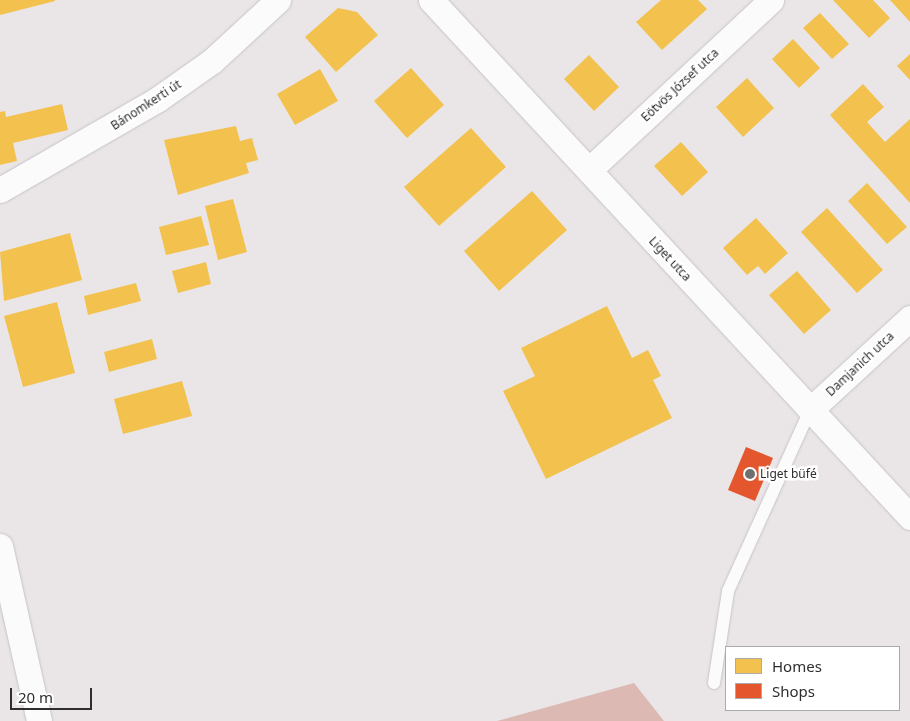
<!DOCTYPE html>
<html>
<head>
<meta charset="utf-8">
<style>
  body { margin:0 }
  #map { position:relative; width:910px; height:721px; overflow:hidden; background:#eae6e8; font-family:"Noto Sans",sans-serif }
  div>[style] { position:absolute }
  .forest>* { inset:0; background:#dcb9b3 }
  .homes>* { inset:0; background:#f2c14e }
  .shops>* { inset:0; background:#e4572e }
  .roads { filter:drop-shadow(0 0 1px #c6c3c5) drop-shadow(0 0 1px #c6c3c5) }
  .service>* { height:12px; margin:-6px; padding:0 6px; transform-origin:6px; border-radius:6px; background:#fcfbfc }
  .minor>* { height:25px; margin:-12.5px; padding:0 12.5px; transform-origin:12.5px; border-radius:12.5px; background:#fcfbfc }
  .dots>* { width:14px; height:14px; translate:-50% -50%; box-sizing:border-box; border:2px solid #fff; border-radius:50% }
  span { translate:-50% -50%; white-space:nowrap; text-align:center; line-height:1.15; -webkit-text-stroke:5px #fff; paint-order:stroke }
  .street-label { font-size:12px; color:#2f2d2e }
  .poi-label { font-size:12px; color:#2f2d2e }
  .left { translate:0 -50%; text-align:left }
  .legend { position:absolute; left:725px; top:646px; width:175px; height:65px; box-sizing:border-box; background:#fff; border:1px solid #acabab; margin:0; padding:6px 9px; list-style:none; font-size:15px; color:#2f2d2e }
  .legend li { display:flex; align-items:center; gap:10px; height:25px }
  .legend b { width:25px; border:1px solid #acabab }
  .scale { position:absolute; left:10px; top:688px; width:82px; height:22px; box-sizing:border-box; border:2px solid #2f2d2e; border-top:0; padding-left:6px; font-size:15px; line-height:18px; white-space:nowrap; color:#2f2d2e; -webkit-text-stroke:4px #fff; paint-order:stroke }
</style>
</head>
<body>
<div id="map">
  <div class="forest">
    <div style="clip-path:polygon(634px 683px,664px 721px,497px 721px)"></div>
  </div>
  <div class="homes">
    <div style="clip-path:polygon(0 0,55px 0,55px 1px,0 15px)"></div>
    <div style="clip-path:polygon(661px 0,698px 0,707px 9px,662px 50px,636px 22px)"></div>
    <div style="clip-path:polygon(833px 0,873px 0,890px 18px,869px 38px)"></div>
    <div style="clip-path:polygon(890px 0,910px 0,910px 22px)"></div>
    <div style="clip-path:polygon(338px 8px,357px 12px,378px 35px,336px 72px,305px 37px)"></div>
    <div style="clip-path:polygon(820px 13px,849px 44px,832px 59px,803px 28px)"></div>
    <div style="clip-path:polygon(793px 39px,820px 68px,799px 88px,772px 59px)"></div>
    <div style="clip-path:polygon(910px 54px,910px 80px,897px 66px)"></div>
    <div style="clip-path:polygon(589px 55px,619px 87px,594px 111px,564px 79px)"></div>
    <div style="clip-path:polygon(411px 68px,444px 105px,407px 138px,374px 101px)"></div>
    <div style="clip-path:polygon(320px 69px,338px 101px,295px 125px,277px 94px)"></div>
    <div style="clip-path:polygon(747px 78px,774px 108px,743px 137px,716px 107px)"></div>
    <div style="clip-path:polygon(863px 84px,884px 107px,867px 122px,885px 142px,910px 119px,910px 203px,830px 115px)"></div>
    <div style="clip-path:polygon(62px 104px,68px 130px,13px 143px,17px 161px,0 165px,0 112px,5px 111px,6px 117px)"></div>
    <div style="clip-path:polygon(236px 126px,240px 141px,252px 138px,258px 160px,246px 163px,249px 173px,178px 195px,164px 140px)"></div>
    <div style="clip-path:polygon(471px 128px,506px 167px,439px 226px,404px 187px)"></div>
    <div style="clip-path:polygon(681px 142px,708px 172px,682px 196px,654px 166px)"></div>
    <div style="clip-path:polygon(867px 183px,907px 227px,887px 244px,848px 201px)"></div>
    <div style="clip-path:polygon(532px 191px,567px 230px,499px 291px,464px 251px)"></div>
    <div style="clip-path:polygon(233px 199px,247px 252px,218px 260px,205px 206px)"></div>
    <div style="clip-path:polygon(827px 208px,883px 270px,857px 293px,801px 232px)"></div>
    <div style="clip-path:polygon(201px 216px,209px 245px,166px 255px,159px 227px)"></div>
    <div style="clip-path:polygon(756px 218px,788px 253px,765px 274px,758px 266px,747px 275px,723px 248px)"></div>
    <div style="clip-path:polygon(70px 233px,82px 280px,4px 301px,0 252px)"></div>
    <div style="clip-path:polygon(206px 262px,211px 284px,178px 293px,172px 271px)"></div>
    <div style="clip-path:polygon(797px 271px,831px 310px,804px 334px,769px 295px)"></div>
    <div style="clip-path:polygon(136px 283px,141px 301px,88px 315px,84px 296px)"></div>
    <div style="clip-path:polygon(57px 302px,75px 373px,23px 387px,4px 316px)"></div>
    <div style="clip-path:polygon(607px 306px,632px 358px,648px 350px,661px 376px,653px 380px,672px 418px,546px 479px,503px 391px,535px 376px,521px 348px)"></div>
    <div style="clip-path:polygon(152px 339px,157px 359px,109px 372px,104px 352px)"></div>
    <div style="clip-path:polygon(182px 381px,192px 416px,123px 434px,114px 399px)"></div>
  </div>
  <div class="shops">
    <div style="clip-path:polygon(746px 447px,773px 458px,755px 501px,728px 490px)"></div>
  </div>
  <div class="roads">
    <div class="service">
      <div style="left:714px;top:683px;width:93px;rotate:-81.3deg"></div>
      <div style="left:728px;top:591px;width:199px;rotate:-65.6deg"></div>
    </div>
    <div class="minor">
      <div style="left:431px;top:0;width:705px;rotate:47.18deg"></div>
      <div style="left:589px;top:170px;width:249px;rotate:-43deg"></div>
      <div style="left:0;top:190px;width:182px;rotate:-29.9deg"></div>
      <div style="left:158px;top:99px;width:66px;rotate:-35.1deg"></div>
      <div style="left:212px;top:61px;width:90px;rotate:-42.7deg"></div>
      <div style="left:810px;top:410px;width:136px;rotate:-42.6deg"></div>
      <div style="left:0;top:546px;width:179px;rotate:77.4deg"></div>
    </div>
  </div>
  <div class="dots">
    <div style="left:750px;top:474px;background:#706e6f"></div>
  </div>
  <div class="street-label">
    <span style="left:680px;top:85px;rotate:-43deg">Eötvös József utca</span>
    <span style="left:146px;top:105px;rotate:-33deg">Bánomkerti út</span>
    <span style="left:670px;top:259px;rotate:47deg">Liget utca</span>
    <span style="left:860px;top:364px;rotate:-43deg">Damjanich utca</span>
  </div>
  <div class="poi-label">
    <span class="left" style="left:760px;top:474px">Liget büfé</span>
  </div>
  <ul class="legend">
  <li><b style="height:14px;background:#f2c14e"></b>Homes</li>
  <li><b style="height:14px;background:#e4572e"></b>Shops</li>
  </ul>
  <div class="scale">20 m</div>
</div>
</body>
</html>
